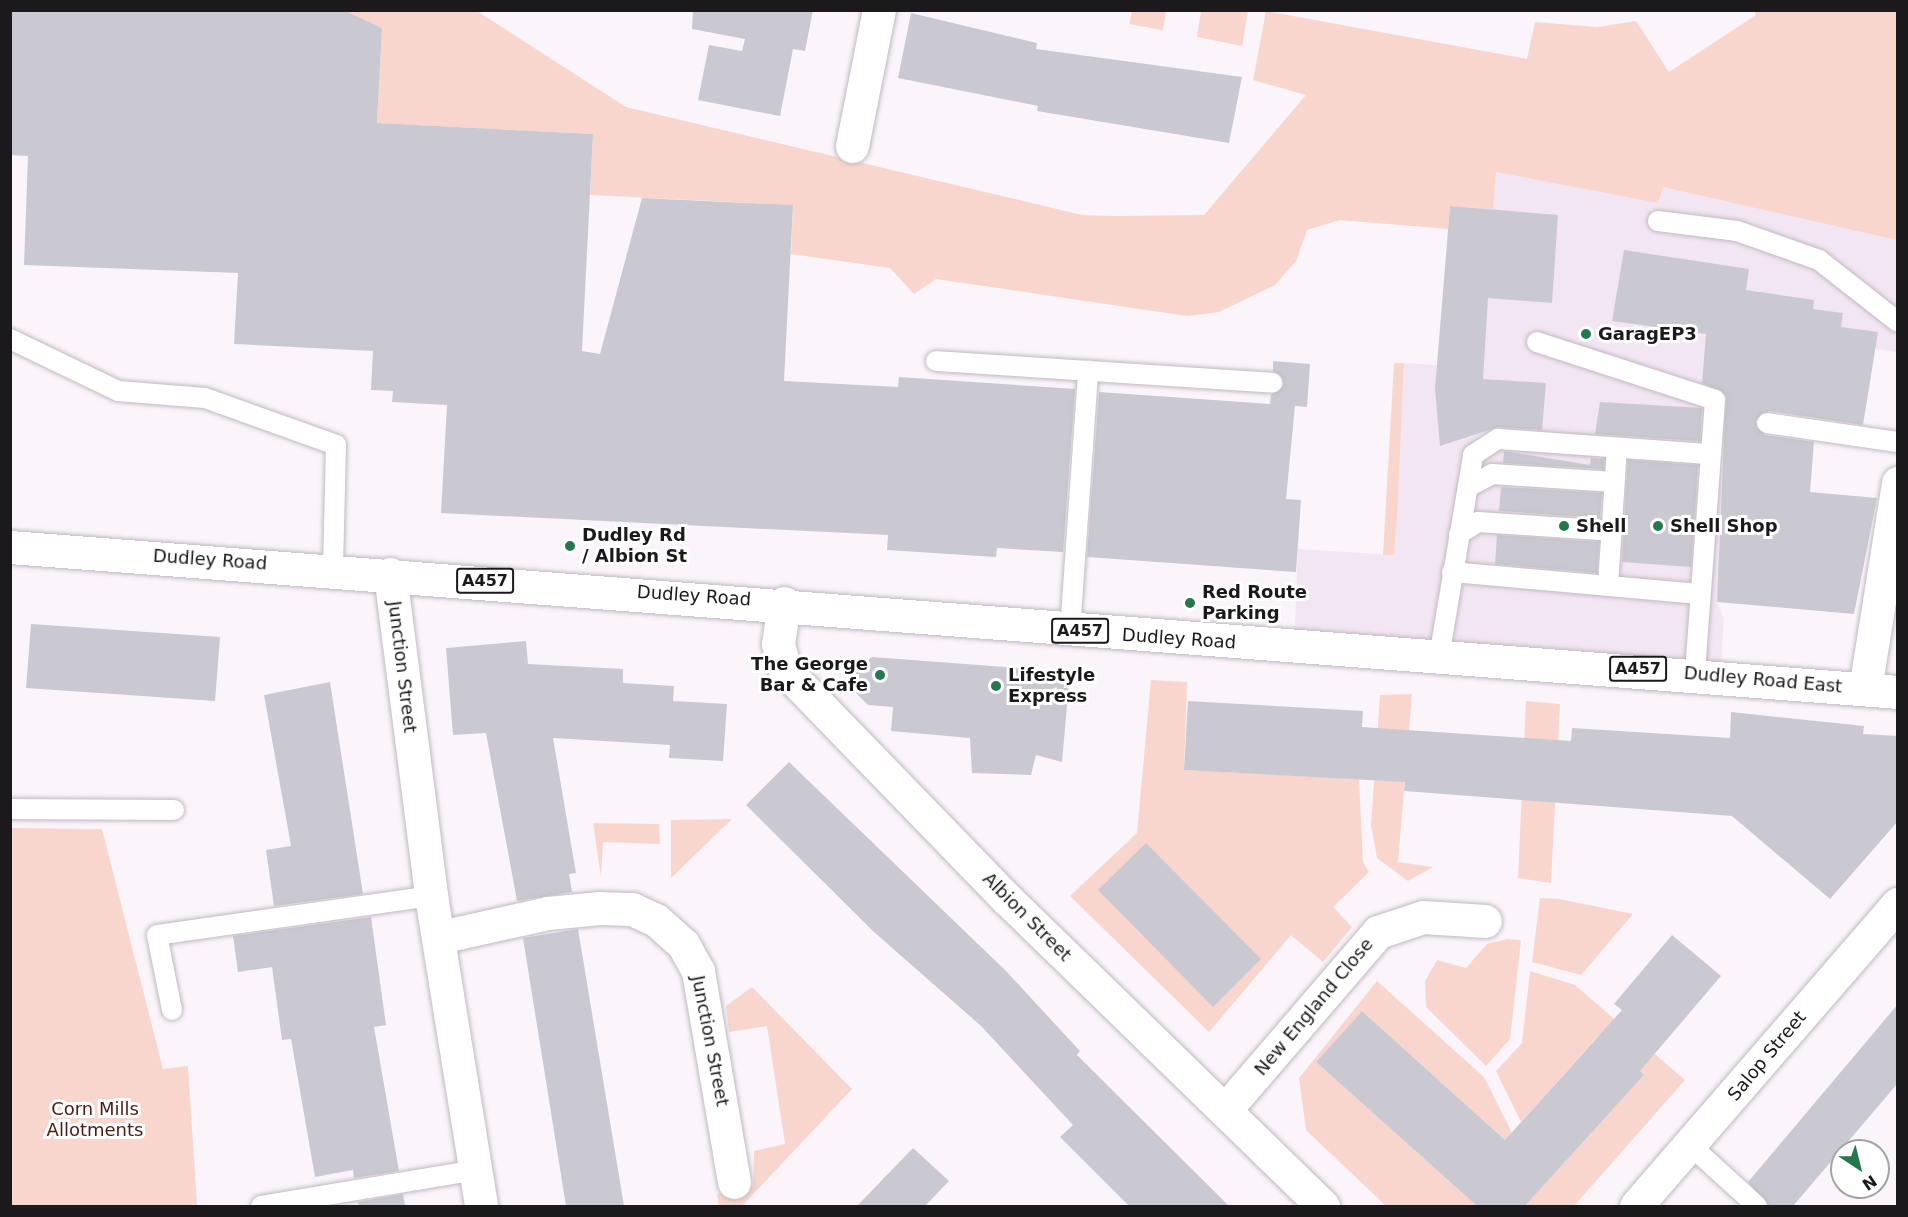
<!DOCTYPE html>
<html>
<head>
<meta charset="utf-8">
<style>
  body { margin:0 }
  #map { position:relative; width:1908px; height:1217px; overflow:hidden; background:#fbf4fb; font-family:"DejaVu Sans",sans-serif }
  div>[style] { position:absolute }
  .built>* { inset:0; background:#f3e6f3 }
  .green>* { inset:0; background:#f9d6cd }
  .building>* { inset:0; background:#cac9d2 }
  .roads { filter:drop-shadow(0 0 2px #c0b9c0) drop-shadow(0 0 2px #c0b9c0) }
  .lane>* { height:20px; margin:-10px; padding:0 10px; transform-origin:10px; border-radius:10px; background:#fff }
  .street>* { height:33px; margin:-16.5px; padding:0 16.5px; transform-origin:16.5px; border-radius:16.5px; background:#fff }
  .primary>* { height:33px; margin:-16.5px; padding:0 16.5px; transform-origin:16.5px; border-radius:16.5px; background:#fff }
  .dots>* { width:16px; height:16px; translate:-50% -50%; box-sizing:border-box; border:3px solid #fff; border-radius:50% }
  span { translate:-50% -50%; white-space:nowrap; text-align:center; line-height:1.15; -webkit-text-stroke:6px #fff; paint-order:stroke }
  .shield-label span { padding:2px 4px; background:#fff; border:2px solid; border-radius:4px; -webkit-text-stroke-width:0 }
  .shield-label { font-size:16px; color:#1b191b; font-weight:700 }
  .poi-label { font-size:18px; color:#1b191b; font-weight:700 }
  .left { translate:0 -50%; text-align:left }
  .right { translate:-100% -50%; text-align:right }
  .street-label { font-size:18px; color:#1b191b }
  .park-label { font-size:18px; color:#4a1c11 }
  .frame { position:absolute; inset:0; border:12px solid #1b191b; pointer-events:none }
  .north { position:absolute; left:1830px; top:1139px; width:60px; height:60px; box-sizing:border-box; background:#fff; border:2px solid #a4a3a4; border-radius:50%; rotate:145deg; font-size:16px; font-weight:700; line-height:24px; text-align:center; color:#1b191b }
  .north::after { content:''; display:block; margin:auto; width:21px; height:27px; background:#23794c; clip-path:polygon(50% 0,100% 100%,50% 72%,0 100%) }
</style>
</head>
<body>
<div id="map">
  <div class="built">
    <div style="clip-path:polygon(1458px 136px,1897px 183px,1897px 352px,1875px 349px,1841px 327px,1843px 313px,1813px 309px,1759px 411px,1756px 435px,1732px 433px,1717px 602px,1724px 619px,1720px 677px,1294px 648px,1298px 549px,1394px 555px,1404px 363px,1437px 365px)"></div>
  </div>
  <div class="green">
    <div style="clip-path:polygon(343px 11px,477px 11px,626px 107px,1082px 215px,1114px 216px,1204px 215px,1306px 95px,1253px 80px,1266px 11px,1527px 59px,1535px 22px,1597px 27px,1636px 21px,1669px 72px,1756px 15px,1754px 11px,1897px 11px,1897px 240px,1663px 187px,1658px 203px,1496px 172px,1493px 209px,1450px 206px,1448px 229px,1340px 220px,1307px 230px,1296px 261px,1275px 285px,1219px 312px,1187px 316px,936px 279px,914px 294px,890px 268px,791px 254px,793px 205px,590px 195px,593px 134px,377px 123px,382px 28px)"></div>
    <div style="clip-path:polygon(1132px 11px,1166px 11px,1163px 30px,1129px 24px)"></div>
    <div style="clip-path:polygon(1201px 11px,1248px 11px,1242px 46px,1197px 37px)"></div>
    <div style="clip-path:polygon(1394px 363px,1404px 363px,1397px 517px,1394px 555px,1383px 555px)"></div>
    <div style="clip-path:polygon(1151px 680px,1187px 682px,1184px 770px,1359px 779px,1363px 862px,1369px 872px,1333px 907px,1352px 927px,1323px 962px,1291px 935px,1209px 1032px,1070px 896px,1137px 833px)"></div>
    <div style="clip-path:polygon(1412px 694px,1398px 862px,1433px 867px,1408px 881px,1377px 858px,1371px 825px,1380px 695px)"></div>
    <div style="clip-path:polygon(1526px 701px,1560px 704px,1551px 883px,1518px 878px)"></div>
    <div style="clip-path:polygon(732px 819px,671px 878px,671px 820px)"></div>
    <div style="clip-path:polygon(593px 823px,659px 824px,660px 844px,603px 842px,601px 877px)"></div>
    <div style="clip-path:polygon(11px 828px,102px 829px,163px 1069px,188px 1066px,197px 1206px,11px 1206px)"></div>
    <div style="clip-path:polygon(1540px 898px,1559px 899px,1633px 914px,1581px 975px,1532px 962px)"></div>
    <div style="clip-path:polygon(1507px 939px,1521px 940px,1510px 1039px,1486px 1066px,1426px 1007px,1425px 981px,1437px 960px,1466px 968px,1487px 944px)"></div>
    <div style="clip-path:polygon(1530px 971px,1575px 985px,1685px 1080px,1574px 1206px,1525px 1206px,1644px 1075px,1599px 1035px,1521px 1122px,1496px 1071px,1522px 1043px)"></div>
    <div style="clip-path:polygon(1377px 981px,1484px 1077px,1512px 1133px,1505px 1140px,1362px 1011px,1316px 1062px,1477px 1206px,1386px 1206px,1306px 1130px,1299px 1078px)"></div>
    <div style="clip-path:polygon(752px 987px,852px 1089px,742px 1206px,719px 1206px,717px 1194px,753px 1186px,754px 1151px,785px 1144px,767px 1026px,729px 1032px,726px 1006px)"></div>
  </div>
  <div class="building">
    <div style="clip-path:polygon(10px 10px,343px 10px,382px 28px,377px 123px,593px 134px,582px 351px,600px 354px,642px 198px,793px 205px,784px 381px,898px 387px,899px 377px,1075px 389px,1063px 552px,997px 548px,996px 557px,918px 552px,887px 550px,888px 535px,441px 513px,447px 405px,392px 402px,393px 391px,371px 390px,373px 351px,234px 344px,238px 273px,24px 265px,28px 156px,10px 155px)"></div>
    <div style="clip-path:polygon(693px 10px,813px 10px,805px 51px,793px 49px,780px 116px,698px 100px,709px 45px,742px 51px,745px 39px,692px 29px)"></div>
    <div style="clip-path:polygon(911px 13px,1037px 43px,1036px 49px,1242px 77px,1229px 143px,1037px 111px,1038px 106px,898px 78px)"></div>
    <div style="clip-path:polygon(1450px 206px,1558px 215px,1552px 303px,1488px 298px,1483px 379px,1546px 383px,1542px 430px,1498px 427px,1440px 446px,1435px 389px)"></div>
    <div style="clip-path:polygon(1624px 250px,1749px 269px,1746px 290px,1814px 300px,1813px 309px,1843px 313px,1841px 327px,1878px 332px,1863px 425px,1769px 411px,1755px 422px,1765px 435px,1814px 442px,1810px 492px,1877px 498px,1854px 614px,1717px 602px,1726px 396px,1702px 383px,1706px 334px,1612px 321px)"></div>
    <div style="clip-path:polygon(1273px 361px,1310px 364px,1307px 407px,1295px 406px,1286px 499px,1301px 500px,1296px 572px,1087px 557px,1099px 392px,1270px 404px,1271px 395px,1284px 384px,1273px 371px)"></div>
    <div style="clip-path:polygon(1600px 402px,1702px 408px,1700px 441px,1595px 434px)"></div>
    <div style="clip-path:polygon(1504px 451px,1590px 465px,1591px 458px,1604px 459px,1604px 469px,1503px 463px)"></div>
    <div style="clip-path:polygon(1628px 460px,1698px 465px,1691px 567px,1622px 562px)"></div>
    <div style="clip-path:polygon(1501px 487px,1602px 493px,1600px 518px,1499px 511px)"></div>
    <div style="clip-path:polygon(1497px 535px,1599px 542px,1597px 573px,1495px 564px)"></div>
    <div style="clip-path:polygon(31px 624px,220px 637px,215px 701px,26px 688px)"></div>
    <div style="clip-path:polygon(526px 641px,528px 664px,623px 669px,623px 683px,674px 686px,673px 701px,727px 704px,723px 761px,669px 758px,670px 745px,553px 738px,576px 873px,569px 874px,572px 892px,517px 901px,486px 733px,453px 735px,446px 648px)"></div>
    <div style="clip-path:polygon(872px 657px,1070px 672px,1062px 762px,1036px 755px,1031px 775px,972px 773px,970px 738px,891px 731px,893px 707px,868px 705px,855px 692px,856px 669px)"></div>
    <div style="clip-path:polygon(330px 682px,363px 894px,274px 906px,266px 850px,291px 846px,264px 695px)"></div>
    <div style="clip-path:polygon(1188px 701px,1363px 711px,1362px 727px,1571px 741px,1572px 728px,1730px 738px,1731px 712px,1864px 726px,1863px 734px,1898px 736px,1898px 821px,1830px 899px,1732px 816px,1404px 791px,1405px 782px,1184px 770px)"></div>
    <div style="clip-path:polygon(789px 762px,1006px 971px,1080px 1051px,1077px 1055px,1229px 1206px,1129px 1206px,1060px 1137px,1073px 1125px,981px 1026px,874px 932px,746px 805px)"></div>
    <div style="clip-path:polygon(1146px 843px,1261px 959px,1213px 1007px,1098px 890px)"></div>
    <div style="clip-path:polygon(371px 917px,386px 1025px,374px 1027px,399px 1171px,354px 1178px,353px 1170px,315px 1177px,291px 1039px,282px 1040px,272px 967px,238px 972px,233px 936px)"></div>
    <div style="clip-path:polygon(578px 929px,624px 1206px,566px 1206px,523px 938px)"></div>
    <div style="clip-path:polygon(1672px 935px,1721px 976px,1640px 1071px,1644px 1075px,1525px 1206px,1477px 1206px,1316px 1062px,1362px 1011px,1505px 1140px,1622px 1010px,1614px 1004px)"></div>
    <div style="clip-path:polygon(1898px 1004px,1898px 1083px,1793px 1206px,1769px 1206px,1748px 1182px)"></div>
    <div style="clip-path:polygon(913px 1148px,949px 1181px,925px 1206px,857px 1206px)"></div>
    <div style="clip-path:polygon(403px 1194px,405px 1206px,359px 1206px,358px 1202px)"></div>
  </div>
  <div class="roads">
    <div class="lane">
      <div style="left:1658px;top:221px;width:80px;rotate:7.2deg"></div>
      <div style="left:1737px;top:231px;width:87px;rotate:19.5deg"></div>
      <div style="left:1819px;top:260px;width:100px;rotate:38.1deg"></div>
      <div style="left:10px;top:339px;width:120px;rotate:25.7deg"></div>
      <div style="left:118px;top:391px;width:87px;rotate:4.6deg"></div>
      <div style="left:205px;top:398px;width:139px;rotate:19.7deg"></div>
      <div style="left:336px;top:445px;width:124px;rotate:91.4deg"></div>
      <div style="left:1537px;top:342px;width:187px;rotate:18deg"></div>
      <div style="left:1715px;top:400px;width:276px;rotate:94.2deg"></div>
      <div style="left:936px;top:361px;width:337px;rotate:3.7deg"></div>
      <div style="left:1767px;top:423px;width:132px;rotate:8.3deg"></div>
      <div style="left:1468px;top:487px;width:27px;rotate:-28deg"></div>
      <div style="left:1492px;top:474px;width:122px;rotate:3.8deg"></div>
      <div style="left:1459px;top:534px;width:22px;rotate:-32deg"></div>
      <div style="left:1478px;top:522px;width:134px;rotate:3.8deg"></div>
      <div style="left:1452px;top:572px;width:249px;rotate:5.1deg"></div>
      <div style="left:1608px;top:586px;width:138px;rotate:-86.3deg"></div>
      <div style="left:1070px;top:631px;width:261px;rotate:-86deg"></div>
      <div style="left:1439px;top:657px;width:205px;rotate:-80.4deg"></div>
      <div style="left:1473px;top:455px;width:30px;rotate:-33deg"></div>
      <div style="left:1498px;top:439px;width:211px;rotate:4.1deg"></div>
      <div style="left:10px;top:809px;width:164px;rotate:0.3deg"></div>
      <div style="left:172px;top:1010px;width:76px;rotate:-101.3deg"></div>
      <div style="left:157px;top:935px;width:277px;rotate:-8.1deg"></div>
      <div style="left:1691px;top:1146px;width:89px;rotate:42.3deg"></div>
      <div style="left:261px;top:1206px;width:217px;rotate:-9.5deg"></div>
    </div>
    <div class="street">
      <div style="left:852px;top:146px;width:139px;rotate:-78.8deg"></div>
      <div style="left:390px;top:574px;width:325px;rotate:82.7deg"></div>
      <div style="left:431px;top:896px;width:314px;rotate:80.8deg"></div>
      <div style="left:784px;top:603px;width:41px;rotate:98.3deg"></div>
      <div style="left:778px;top:644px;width:27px;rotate:75deg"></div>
      <div style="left:785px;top:670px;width:319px;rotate:45.9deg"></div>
      <div style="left:1007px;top:899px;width:441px;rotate:44.2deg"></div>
      <div style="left:1865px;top:689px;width:209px;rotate:-80.9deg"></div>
      <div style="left:440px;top:937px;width:111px;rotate:-12.5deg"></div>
      <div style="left:548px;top:913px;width:52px;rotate:-5.5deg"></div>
      <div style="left:600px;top:908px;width:32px;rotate:2deg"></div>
      <div style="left:632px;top:909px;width:26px;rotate:25deg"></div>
      <div style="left:656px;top:920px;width:36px;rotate:42deg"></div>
      <div style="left:683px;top:944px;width:31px;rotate:61deg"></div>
      <div style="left:698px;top:971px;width:214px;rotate:80.3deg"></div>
      <div style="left:1225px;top:1110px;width:235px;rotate:-49.3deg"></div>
      <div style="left:1378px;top:932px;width:47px;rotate:-18.4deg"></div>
      <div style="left:1423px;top:917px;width:62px;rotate:3.7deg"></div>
      <div style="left:1636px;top:1206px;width:400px;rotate:-49.1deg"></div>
    </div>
    <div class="primary">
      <div style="left:10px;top:547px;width:1894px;rotate:4.39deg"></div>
    </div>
  </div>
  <div class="dots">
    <div style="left:1586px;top:334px;background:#23794c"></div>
    <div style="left:1564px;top:526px;background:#23794c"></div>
    <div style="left:1658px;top:526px;background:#23794c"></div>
    <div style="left:570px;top:546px;background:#23794c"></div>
    <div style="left:1190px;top:603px;background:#23794c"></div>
    <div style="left:880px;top:675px;background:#23794c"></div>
    <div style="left:996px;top:686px;background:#23794c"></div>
  </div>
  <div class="shield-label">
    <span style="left:485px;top:581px">A457</span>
    <span style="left:1080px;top:631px">A457</span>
    <span style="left:1638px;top:669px">A457</span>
  </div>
  <div class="poi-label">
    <span class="left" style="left:1598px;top:334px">GaragEP3</span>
    <span class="left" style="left:1576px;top:526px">Shell</span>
    <span class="left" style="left:1670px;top:526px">Shell Shop</span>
    <span class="left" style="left:582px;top:546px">Dudley Rd<br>/ Albion St</span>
    <span class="left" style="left:1202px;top:603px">Red Route<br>Parking</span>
    <span class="right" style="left:868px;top:675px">The George<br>Bar &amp; Cafe</span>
    <span class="left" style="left:1008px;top:686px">Lifestyle<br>Express</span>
  </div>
  <div class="street-label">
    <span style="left:210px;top:560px;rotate:4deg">Dudley Road</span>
    <span style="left:694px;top:596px;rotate:4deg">Dudley Road</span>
    <span style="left:1179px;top:639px;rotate:4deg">Dudley Road</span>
    <span style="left:402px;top:667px;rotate:83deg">Junction Street</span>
    <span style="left:1763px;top:680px;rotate:5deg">Dudley Road East</span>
    <span style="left:1027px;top:917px;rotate:45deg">Albion Street</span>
    <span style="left:1314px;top:1007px;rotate:-50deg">New England Close</span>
    <span style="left:710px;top:1041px;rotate:79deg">Junction Street</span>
    <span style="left:1767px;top:1056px;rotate:-50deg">Salop Street</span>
  </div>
  <div class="park-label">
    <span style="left:95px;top:1120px">Corn Mills<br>Allotments</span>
  </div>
  <div class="frame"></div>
  <div class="north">N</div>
</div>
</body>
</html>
